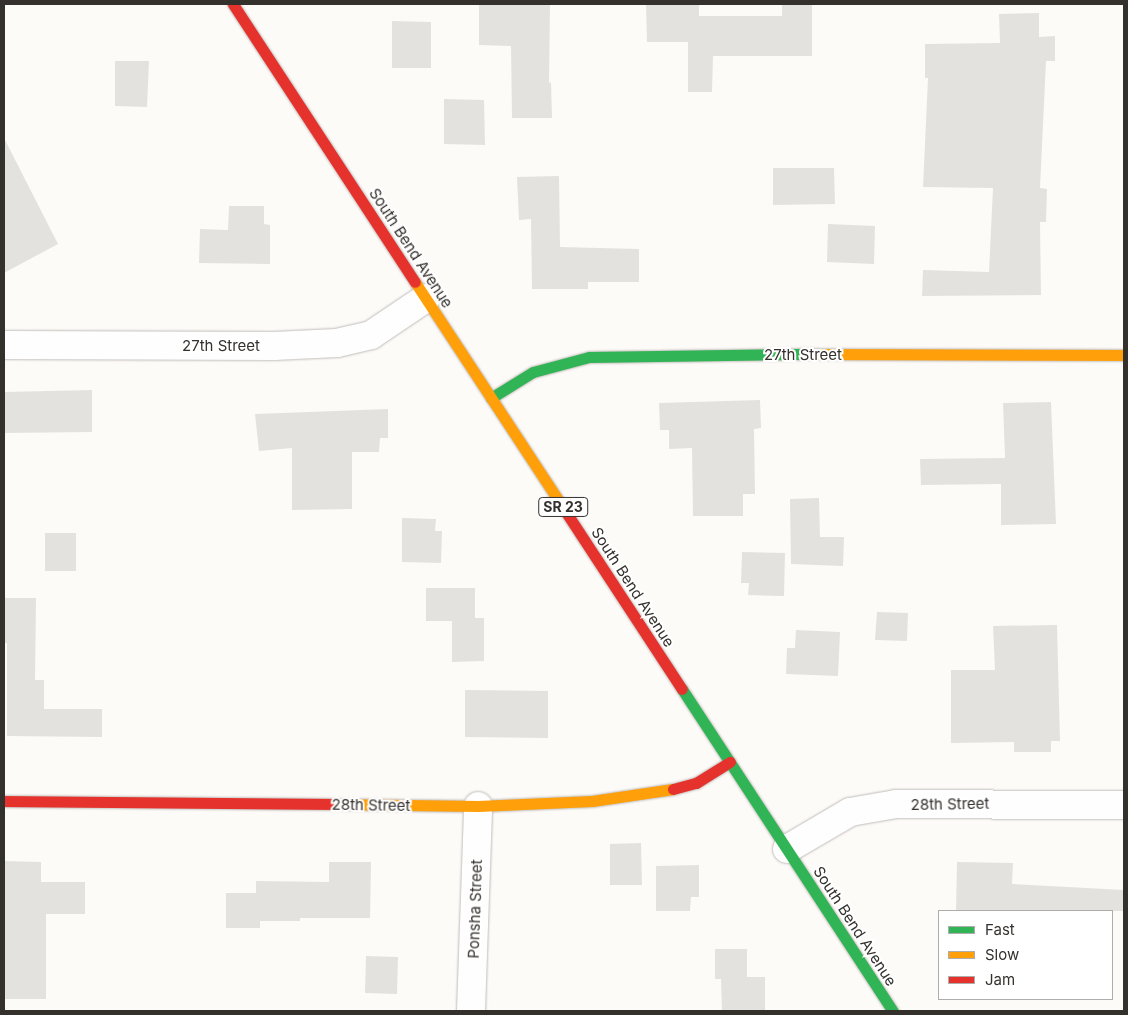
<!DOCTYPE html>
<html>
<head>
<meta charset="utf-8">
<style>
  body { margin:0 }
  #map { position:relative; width:1128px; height:1015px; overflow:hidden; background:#fdfbf8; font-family:Inter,sans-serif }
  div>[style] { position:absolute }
  .building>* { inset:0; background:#e4e2de }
  .roads { filter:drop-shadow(0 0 1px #c0bdba) drop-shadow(0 0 1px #c0bdba) }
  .street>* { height:28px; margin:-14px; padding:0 14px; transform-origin:14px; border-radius:14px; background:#fffefe }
  .fast>* { height:11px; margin:-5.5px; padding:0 5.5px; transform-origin:5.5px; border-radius:5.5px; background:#30b455 }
  .slow>* { height:11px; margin:-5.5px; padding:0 5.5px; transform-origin:5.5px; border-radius:5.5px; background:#ff9f0a }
  .jam>* { height:11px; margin:-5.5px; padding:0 5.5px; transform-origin:5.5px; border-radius:5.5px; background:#e5322d }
  span { translate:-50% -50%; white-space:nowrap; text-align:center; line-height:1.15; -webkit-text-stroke:4px #fff; paint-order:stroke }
  .shield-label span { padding:1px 4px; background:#fff; border:1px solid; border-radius:4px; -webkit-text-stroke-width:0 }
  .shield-label { font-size:14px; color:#34312d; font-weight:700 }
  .street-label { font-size:15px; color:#34312d }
  .frame { position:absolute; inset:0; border:5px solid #34312d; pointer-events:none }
  .legend { position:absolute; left:938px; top:910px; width:175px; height:90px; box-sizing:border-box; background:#fff; border:1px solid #aeadab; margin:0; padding:6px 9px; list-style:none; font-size:15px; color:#34312d }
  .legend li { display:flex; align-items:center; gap:10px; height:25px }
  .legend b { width:25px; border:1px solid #aeadab }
</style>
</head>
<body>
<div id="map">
  <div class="building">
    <div style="clip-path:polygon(479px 4px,550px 4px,549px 83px,551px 82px,552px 118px,512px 118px,511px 46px,479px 45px)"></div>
    <div style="clip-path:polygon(646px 4px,699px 4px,699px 16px,782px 16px,782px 4px,812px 4px,812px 56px,713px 56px,712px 92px,688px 92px,688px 42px,647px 42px)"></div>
    <div style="clip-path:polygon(1039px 13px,1039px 37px,1055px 36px,1055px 61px,1046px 61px,1040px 188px,1047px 189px,1046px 222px,1040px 222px,1041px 295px,922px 296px,923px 270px,989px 272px,993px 188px,923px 187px,928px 78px,925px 78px,925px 44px,1000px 43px,999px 14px)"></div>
    <div style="clip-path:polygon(392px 21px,431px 22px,431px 68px,392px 68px)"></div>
    <div style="clip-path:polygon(115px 61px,149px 61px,147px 107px,115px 106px)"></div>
    <div style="clip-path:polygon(444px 99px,484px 100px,485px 145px,444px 144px)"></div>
    <div style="clip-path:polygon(4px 138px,58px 244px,4px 273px)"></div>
    <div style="clip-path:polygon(773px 168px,834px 168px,835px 204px,773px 205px)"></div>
    <div style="clip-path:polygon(559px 176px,560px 247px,639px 249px,639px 282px,588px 282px,588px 289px,532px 289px,531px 219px,519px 220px,517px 177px)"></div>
    <div style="clip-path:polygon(229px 206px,264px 206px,264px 224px,270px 225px,270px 264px,199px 263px,200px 229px,228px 230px)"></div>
    <div style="clip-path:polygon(828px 224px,875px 226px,874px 264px,827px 262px)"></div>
    <div style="clip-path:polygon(92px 390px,92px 432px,4px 433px,4px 392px)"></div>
    <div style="clip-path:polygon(760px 400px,761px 428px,754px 429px,755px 494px,743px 494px,743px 516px,693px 516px,692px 448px,669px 449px,669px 430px,660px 430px,659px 403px)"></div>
    <div style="clip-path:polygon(1051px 402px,1056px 524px,1001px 525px,1001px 484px,921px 485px,920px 459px,1005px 458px,1003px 403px)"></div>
    <div style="clip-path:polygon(388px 409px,388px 438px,380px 438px,379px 452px,352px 452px,352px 509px,292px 510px,292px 448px,259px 451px,255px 414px)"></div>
    <div style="clip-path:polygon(819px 498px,820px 537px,844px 537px,843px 566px,791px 564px,790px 499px)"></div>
    <div style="clip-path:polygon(402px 518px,436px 519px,435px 531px,442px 531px,441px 563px,402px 562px)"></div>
    <div style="clip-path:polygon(45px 533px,76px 533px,76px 571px,45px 571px)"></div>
    <div style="clip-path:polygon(742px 552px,785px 553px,784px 596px,748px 595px,749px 583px,741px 583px)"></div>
    <div style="clip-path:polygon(426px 588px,475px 588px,475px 618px,484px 618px,484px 661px,452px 662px,452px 621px,426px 621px)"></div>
    <div style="clip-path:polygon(4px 598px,36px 598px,35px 680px,44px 680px,44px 709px,102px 709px,102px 737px,7px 736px,7px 643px,4px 643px)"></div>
    <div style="clip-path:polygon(877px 612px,908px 613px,907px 641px,875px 640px)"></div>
    <div style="clip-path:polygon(1057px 625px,1060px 741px,1051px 741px,1051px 752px,1014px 752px,1014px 742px,951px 743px,951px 670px,995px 670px,993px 626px)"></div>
    <div style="clip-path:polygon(796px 630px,840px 632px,838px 676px,786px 674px,787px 648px,795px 648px)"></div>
    <div style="clip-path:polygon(465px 690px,548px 691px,548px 738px,465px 737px)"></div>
    <div style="clip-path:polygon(641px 843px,642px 885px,610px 885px,610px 844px)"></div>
    <div style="clip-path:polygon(4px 861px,41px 862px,41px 882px,85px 882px,85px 914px,46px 914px,46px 999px,4px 999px)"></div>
    <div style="clip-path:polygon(329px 862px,371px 862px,370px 918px,300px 918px,300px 921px,260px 921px,260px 928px,226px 928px,226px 893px,256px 893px,256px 881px,329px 882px)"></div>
    <div style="clip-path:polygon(957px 862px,1013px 863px,1012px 884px,1124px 890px,1124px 911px,956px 911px)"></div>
    <div style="clip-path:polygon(699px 865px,699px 897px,691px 897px,690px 911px,656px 911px,656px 866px)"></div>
    <div style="clip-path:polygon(715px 949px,747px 949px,747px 977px,765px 977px,765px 1011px,722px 1011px,721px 979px,715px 979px)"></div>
    <div style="clip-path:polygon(366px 956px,398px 957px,397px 994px,365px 993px)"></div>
  </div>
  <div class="roads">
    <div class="street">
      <div style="left:4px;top:345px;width:270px;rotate:0.2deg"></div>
      <div style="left:274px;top:346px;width:63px;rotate:-2.7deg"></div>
      <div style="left:337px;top:343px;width:35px;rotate:-13deg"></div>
      <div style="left:371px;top:335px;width:66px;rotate:-33.9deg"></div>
      <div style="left:787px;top:849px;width:73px;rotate:-30.4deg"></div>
      <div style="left:850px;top:812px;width:47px;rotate:-9.9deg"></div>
      <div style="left:896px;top:804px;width:228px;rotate:0.3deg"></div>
      <div style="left:471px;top:1011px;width:205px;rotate:-88deg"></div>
    </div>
    <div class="fast">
      <div style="left:491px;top:398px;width:49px;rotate:-31.8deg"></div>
      <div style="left:533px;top:372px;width:58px;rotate:-15deg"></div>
      <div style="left:589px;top:357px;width:224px;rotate:-0.8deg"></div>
      <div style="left:682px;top:689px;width:385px;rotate:56.8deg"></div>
    </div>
    <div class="slow">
      <div style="left:415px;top:282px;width:272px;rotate:56.7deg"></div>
      <div style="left:813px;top:354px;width:311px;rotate:0.2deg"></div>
      <div style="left:331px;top:804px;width:147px;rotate:0.8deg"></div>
      <div style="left:478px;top:806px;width:114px;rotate:-2.5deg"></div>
      <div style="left:592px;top:801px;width:82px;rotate:-8.4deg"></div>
    </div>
    <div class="jam">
      <div style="left:233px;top:4px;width:332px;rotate:56.8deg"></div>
      <div style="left:564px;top:509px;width:215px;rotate:56.8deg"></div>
      <div style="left:673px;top:789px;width:24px;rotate:-15deg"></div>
      <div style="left:696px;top:783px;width:40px;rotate:-32deg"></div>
      <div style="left:4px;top:801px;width:327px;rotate:0.5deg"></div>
    </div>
  </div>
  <div class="shield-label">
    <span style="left:563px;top:507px">SR 23</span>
  </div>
  <div class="street-label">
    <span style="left:411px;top:248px;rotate:57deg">South Bend Avenue</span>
    <span style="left:221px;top:346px">27th Street</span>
    <span style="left:803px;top:355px">27th Street</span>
    <span style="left:633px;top:587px;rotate:57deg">South Bend Avenue</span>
    <span style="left:950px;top:804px;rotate:-1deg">28th Street</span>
    <span style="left:371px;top:805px;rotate:1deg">28th Street</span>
    <span style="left:475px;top:909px;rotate:-88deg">Ponsha Street</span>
    <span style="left:855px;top:926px;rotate:57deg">South Bend Avenue</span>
  </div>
  <div class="frame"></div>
  <ul class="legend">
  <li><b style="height:6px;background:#30b455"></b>Fast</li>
  <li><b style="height:6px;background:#ff9f0a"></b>Slow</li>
  <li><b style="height:6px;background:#e5322d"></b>Jam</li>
  </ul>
</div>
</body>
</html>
